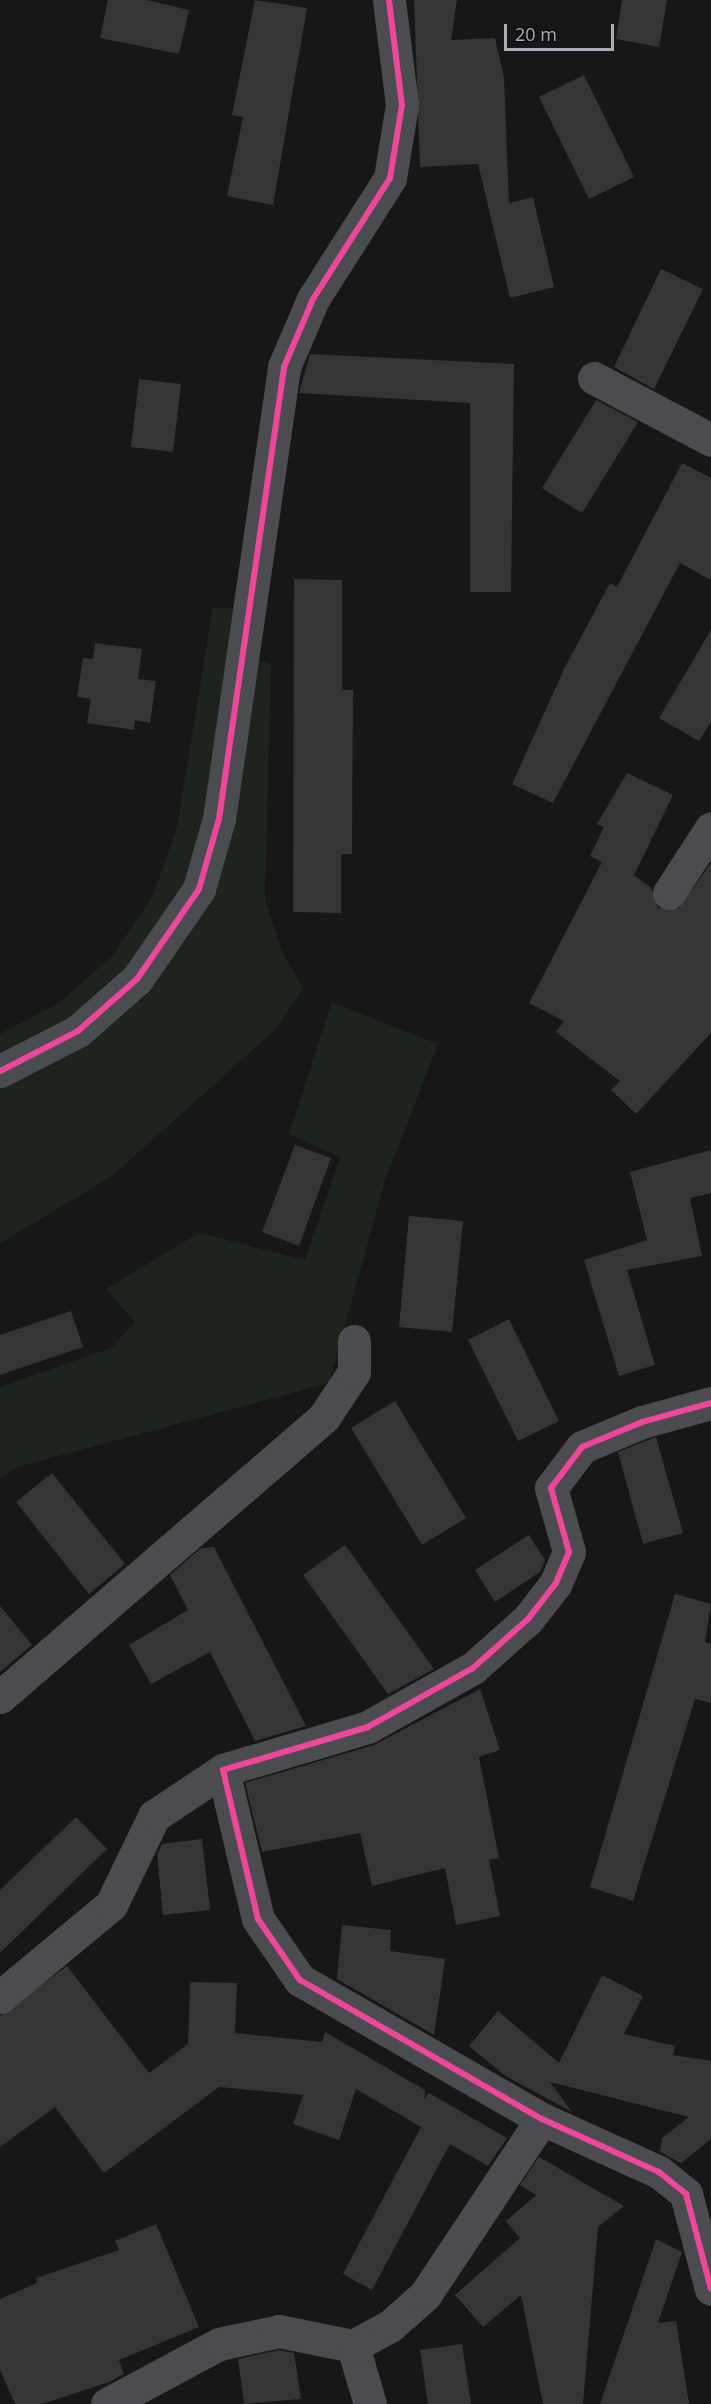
<!DOCTYPE html>
<html>
<head>
<meta charset="utf-8">
<style>
  body { margin:0 }
  #map { position:relative; width:711px; height:2404px; overflow:hidden; background:#171717; font-family:"Open Sans",sans-serif }
  div>[style] { position:absolute }
  .green>* { inset:0; background:#1d241e }
  .building>* { inset:0; background:#353536 }
  .minor>* { height:33px; margin:-16.5px; padding:0 16.5px; transform-origin:16.5px; border-radius:16.5px; background:#4b4c50 }
  .cycleway>* { height:6px; margin:-3px; padding:0 3px; transform-origin:3px; border-radius:3px; background:#ed469a }
  span { translate:-50% -50%; white-space:nowrap; text-align:center; line-height:1.15; -webkit-text-stroke:5px #111113; paint-order:stroke }
  .scale { position:absolute; left:504px; top:24px; width:110px; height:27px; box-sizing:border-box; border:3px solid #a8adb8; border-top:0; padding-left:8px; font-size:18px; line-height:21px; white-space:nowrap; color:#a8adb8; -webkit-text-stroke:4px #111113; paint-order:stroke }
</style>
</head>
<body>
<div id="map">
  <div class="green">
    <div style="clip-path:polygon(213px 607px,241px 609px,205px 827px,184px 893px,128px 976px,58px 1027px,0 1059px,0 1034px,59px 1003px,112px 956px,153px 896px,177px 827px)"></div>
    <div style="clip-path:polygon(255px 660px,271px 664px,265px 898px,281px 949px,303px 989px,275px 1030px,112px 1176px,0 1243px,0 1086px,142px 994px,189px 936px,215px 880px)"></div>
    <div style="clip-path:polygon(332px 1002px,438px 1044px,385px 1180px,329px 1383px,17px 1467px,0 1478px,0 1387px,111px 1348px,135px 1322px,106px 1289px,199px 1233px,305px 1260px,340px 1157px,289px 1134px)"></div>
  </div>
  <div class="building">
    <div style="clip-path:polygon(108px 0,146px 0,189px 10px,179px 54px,100px 38px)"></div>
    <div style="clip-path:polygon(255px 0,307px 8px,273px 205px,227px 196px,243px 117px,232px 115px)"></div>
    <div style="clip-path:polygon(414px 0,457px 0,451px 40px,495px 38px,504px 78px,509px 203px,533px 197px,554px 287px,510px 298px,478px 164px,420px 167px)"></div>
    <div style="clip-path:polygon(622px 0,667px 0,659px 47px,616px 39px)"></div>
    <div style="clip-path:polygon(584px 75px,634px 177px,589px 199px,539px 97px)"></div>
    <div style="clip-path:polygon(661px 269px,703px 289px,654px 389px,614px 367px)"></div>
    <div style="clip-path:polygon(310px 354px,514px 364px,511px 592px,470px 592px,470px 403px,299px 393px)"></div>
    <div style="clip-path:polygon(139px 379px,181px 384px,173px 452px,131px 447px)"></div>
    <div style="clip-path:polygon(596px 400px,638px 422px,582px 513px,542px 488px)"></div>
    <div style="clip-path:polygon(682px 463px,711px 478px,711px 580px,680px 563px,553px 803px,512px 784px,565px 667px,610px 583px,617px 587px)"></div>
    <div style="clip-path:polygon(294px 579px,342px 580px,342px 690px,353px 690px,352px 854px,341px 854px,341px 913px,293px 912px)"></div>
    <div style="clip-path:polygon(711px 630px,711px 722px,699px 741px,659px 718px)"></div>
    <div style="clip-path:polygon(95px 643px,142px 649px,138px 679px,156px 681px,150px 723px,135px 720px,134px 730px,87px 723px,91px 699px,77px 697px,83px 658px,93px 659px)"></div>
    <div style="clip-path:polygon(627px 773px,673px 795px,634px 875px,651px 888px,658px 908px,679px 908px,711px 863px,711px 1033px,636px 1114px,611px 1090px,620px 1081px,556px 1032px,564px 1021px,529px 1003px,602px 862px,590px 856px,604px 827px,597px 824px)"></div>
    <div style="clip-path:polygon(295px 1145px,331px 1158px,299px 1246px,262px 1232px)"></div>
    <div style="clip-path:polygon(711px 1150px,711px 1193px,690px 1198px,702px 1256px,627px 1270px,655px 1365px,619px 1376px,584px 1260px,647px 1240px,630px 1172px)"></div>
    <div style="clip-path:polygon(409px 1216px,463px 1221px,452px 1332px,399px 1327px)"></div>
    <div style="clip-path:polygon(71px 1311px,83px 1347px,0 1375px,0 1335px)"></div>
    <div style="clip-path:polygon(509px 1319px,559px 1421px,518px 1441px,468px 1340px)"></div>
    <div style="clip-path:polygon(395px 1401px,466px 1518px,422px 1545px,351px 1428px)"></div>
    <div style="clip-path:polygon(656px 1437px,683px 1533px,643px 1544px,618px 1452px)"></div>
    <div style="clip-path:polygon(52px 1473px,125px 1564px,89px 1594px,16px 1502px)"></div>
    <div style="clip-path:polygon(529px 1535px,545px 1560px,540px 1572px,495px 1602px,475px 1570px)"></div>
    <div style="clip-path:polygon(345px 1545px,434px 1669px,388px 1694px,303px 1575px)"></div>
    <div style="clip-path:polygon(214px 1547px,306px 1726px,255px 1741px,210px 1652px,151px 1684px,129px 1645px,188px 1610px,170px 1575px,201px 1548px)"></div>
    <div style="clip-path:polygon(675px 1594px,711px 1604px,705px 1642px,711px 1644px,711px 1703px,695px 1699px,633px 1901px,590px 1887px)"></div>
    <div style="clip-path:polygon(0 1606px,32px 1645px,0 1672px)"></div>
    <div style="clip-path:polygon(480px 1689px,500px 1750px,479px 1757px,499px 1858px,489px 1860px,500px 1916px,456px 1925px,445px 1868px,372px 1886px,360px 1833px,262px 1852px,245px 1783px,374px 1745px)"></div>
    <div style="clip-path:polygon(76px 1817px,107px 1849px,0 1953px,0 1890px)"></div>
    <div style="clip-path:polygon(202px 1839px,210px 1910px,163px 1915px,157px 1854px,162px 1844px)"></div>
    <div style="clip-path:polygon(342px 1925px,391px 1930px,390px 1951px,445px 1959px,434px 2035px,337px 1979px)"></div>
    <div style="clip-path:polygon(67px 1966px,149px 2073px,188px 2044px,190px 1982px,237px 1983px,235px 2033px,322px 2042px,325px 2032px,425px 2090px,424px 2099px,429px 2093px,507px 2138px,488px 2166px,450px 2144px,372px 2290px,343px 2274px,421px 2127px,356px 2089px,339px 2140px,293px 2124px,303px 2095px,219px 2087px,104px 2173px,55px 2107px,0 2147px,0 2016px)"></div>
    <div style="clip-path:polygon(602px 1975px,643px 1996px,624px 2034px,675px 2046px,673px 2055px,711px 2061px,711px 2139px,681px 2163px,660px 2152px,662px 2138px,689px 2117px,550px 2082px,572px 2112px,504px 2075px,469px 2046px,498px 2011px,559px 2063px)"></div>
    <div style="clip-path:polygon(539px 2157px,624px 2206px,598px 2227px,583px 2404px,543px 2404px,521px 2295px,483px 2327px,455px 2295px,520px 2238px,506px 2221px,536px 2195px,520px 2185px)"></div>
    <div style="clip-path:polygon(156px 2224px,199px 2327px,119px 2360px,124px 2374px,109px 2382px,42px 2404px,15px 2404px,0 2370px,0 2299px,37px 2283px,36px 2278px,119px 2250px,115px 2241px)"></div>
    <div style="clip-path:polygon(656px 2239px,682px 2252px,658px 2323px,676px 2321px,689px 2404px,600px 2404px)"></div>
    <div style="clip-path:polygon(462px 2344px,471px 2404px,428px 2404px,420px 2350px)"></div>
    <div style="clip-path:polygon(279px 2350px,294px 2353px,301px 2399px,244px 2404px,238px 2359px)"></div>
  </div>
  <div class="minor">
    <div style="left:594px;top:378px;width:132px;rotate:27.9deg"></div>
    <div style="left:669px;top:893px;width:77px;rotate:-57.1deg"></div>
    <div style="left:0;top:1071px;width:88px;rotate:-27.1deg"></div>
    <div style="left:78px;top:1031px;width:79px;rotate:-41.4deg"></div>
    <div style="left:137px;top:979px;width:109px;rotate:-55.4deg"></div>
    <div style="left:199px;top:889px;width:73px;rotate:-74.1deg"></div>
    <div style="left:219px;top:819px;width:457px;rotate:-81.8deg"></div>
    <div style="left:284px;top:367px;width:74px;rotate:-66.9deg"></div>
    <div style="left:313px;top:299px;width:143px;rotate:-57.5deg"></div>
    <div style="left:390px;top:178px;width:74px;rotate:-80.7deg"></div>
    <div style="left:402px;top:105px;width:106px;rotate:-97.1deg"></div>
    <div style="left:711px;top:1403px;width:72px;rotate:164.6deg"></div>
    <div style="left:642px;top:1422px;width:65px;rotate:157.4deg"></div>
    <div style="left:582px;top:1447px;width:51px;rotate:127.1deg"></div>
    <div style="left:551px;top:1488px;width:66px;rotate:74.3deg"></div>
    <div style="left:569px;top:1552px;width:34px;rotate:113deg"></div>
    <div style="left:556px;top:1583px;width:46px;rotate:127.9deg"></div>
    <div style="left:528px;top:1619px;width:74px;rotate:138.3deg"></div>
    <div style="left:473px;top:1668px;width:120px;rotate:150.7deg"></div>
    <div style="left:368px;top:1727px;width:151px;rotate:163.5deg"></div>
    <div style="left:223px;top:1770px;width:153px;rotate:76.8deg"></div>
    <div style="left:258px;top:1919px;width:74px;rotate:55.5deg"></div>
    <div style="left:300px;top:1980px;width:279px;rotate:29.9deg"></div>
    <div style="left:542px;top:2119px;width:128px;rotate:24.4deg"></div>
    <div style="left:659px;top:2172px;width:35px;rotate:39deg"></div>
    <div style="left:686px;top:2194px;width:98px;rotate:75.3deg"></div>
    <div style="left:0;top:1697px;width:428px;rotate:-40.8deg"></div>
    <div style="left:324px;top:1417px;width:54px;rotate:-56.3deg"></div>
    <div style="left:354px;top:1372px;width:31px;rotate:-90deg"></div>
    <div style="left:0;top:1997px;width:144px;rotate:-39.7deg"></div>
    <div style="left:111px;top:1905px;width:99px;rotate:-64.2deg"></div>
    <div style="left:154px;top:1816px;width:83px;rotate:-33.7deg"></div>
    <div style="left:353px;top:2346px;width:60px;rotate:73.7deg"></div>
    <div style="left:107px;top:2404px;width:127px;rotate:-28.2deg"></div>
    <div style="left:219px;top:2344px;width:61px;rotate:-12.2deg"></div>
    <div style="left:279px;top:2331px;width:76px;rotate:11.5deg"></div>
    <div style="left:353px;top:2346px;width:42px;rotate:-28.4deg"></div>
    <div style="left:390px;top:2326px;width:47px;rotate:-41.5deg"></div>
    <div style="left:425px;top:2295px;width:211px;rotate:-56.4deg"></div>
  </div>
  <div class="cycleway">
    <div style="left:0;top:1071px;width:88px;rotate:-27.1deg"></div>
    <div style="left:78px;top:1031px;width:79px;rotate:-41.4deg"></div>
    <div style="left:137px;top:979px;width:109px;rotate:-55.4deg"></div>
    <div style="left:199px;top:889px;width:73px;rotate:-74.1deg"></div>
    <div style="left:219px;top:819px;width:457px;rotate:-81.8deg"></div>
    <div style="left:284px;top:367px;width:74px;rotate:-66.9deg"></div>
    <div style="left:313px;top:299px;width:143px;rotate:-57.5deg"></div>
    <div style="left:390px;top:178px;width:74px;rotate:-80.7deg"></div>
    <div style="left:402px;top:105px;width:106px;rotate:-97.1deg"></div>
    <div style="left:711px;top:1403px;width:72px;rotate:164.6deg"></div>
    <div style="left:642px;top:1422px;width:65px;rotate:157.4deg"></div>
    <div style="left:582px;top:1447px;width:51px;rotate:127.1deg"></div>
    <div style="left:551px;top:1488px;width:66px;rotate:74.3deg"></div>
    <div style="left:569px;top:1552px;width:34px;rotate:113deg"></div>
    <div style="left:556px;top:1583px;width:46px;rotate:127.9deg"></div>
    <div style="left:528px;top:1619px;width:74px;rotate:138.3deg"></div>
    <div style="left:473px;top:1668px;width:120px;rotate:150.7deg"></div>
    <div style="left:368px;top:1727px;width:151px;rotate:163.5deg"></div>
    <div style="left:223px;top:1770px;width:153px;rotate:76.8deg"></div>
    <div style="left:258px;top:1919px;width:74px;rotate:55.5deg"></div>
    <div style="left:300px;top:1980px;width:279px;rotate:29.9deg"></div>
    <div style="left:542px;top:2119px;width:128px;rotate:24.4deg"></div>
    <div style="left:659px;top:2172px;width:35px;rotate:39deg"></div>
    <div style="left:686px;top:2194px;width:98px;rotate:75.3deg"></div>
  </div>
  <div class="scale">20 m</div>
</div>
</body>
</html>
